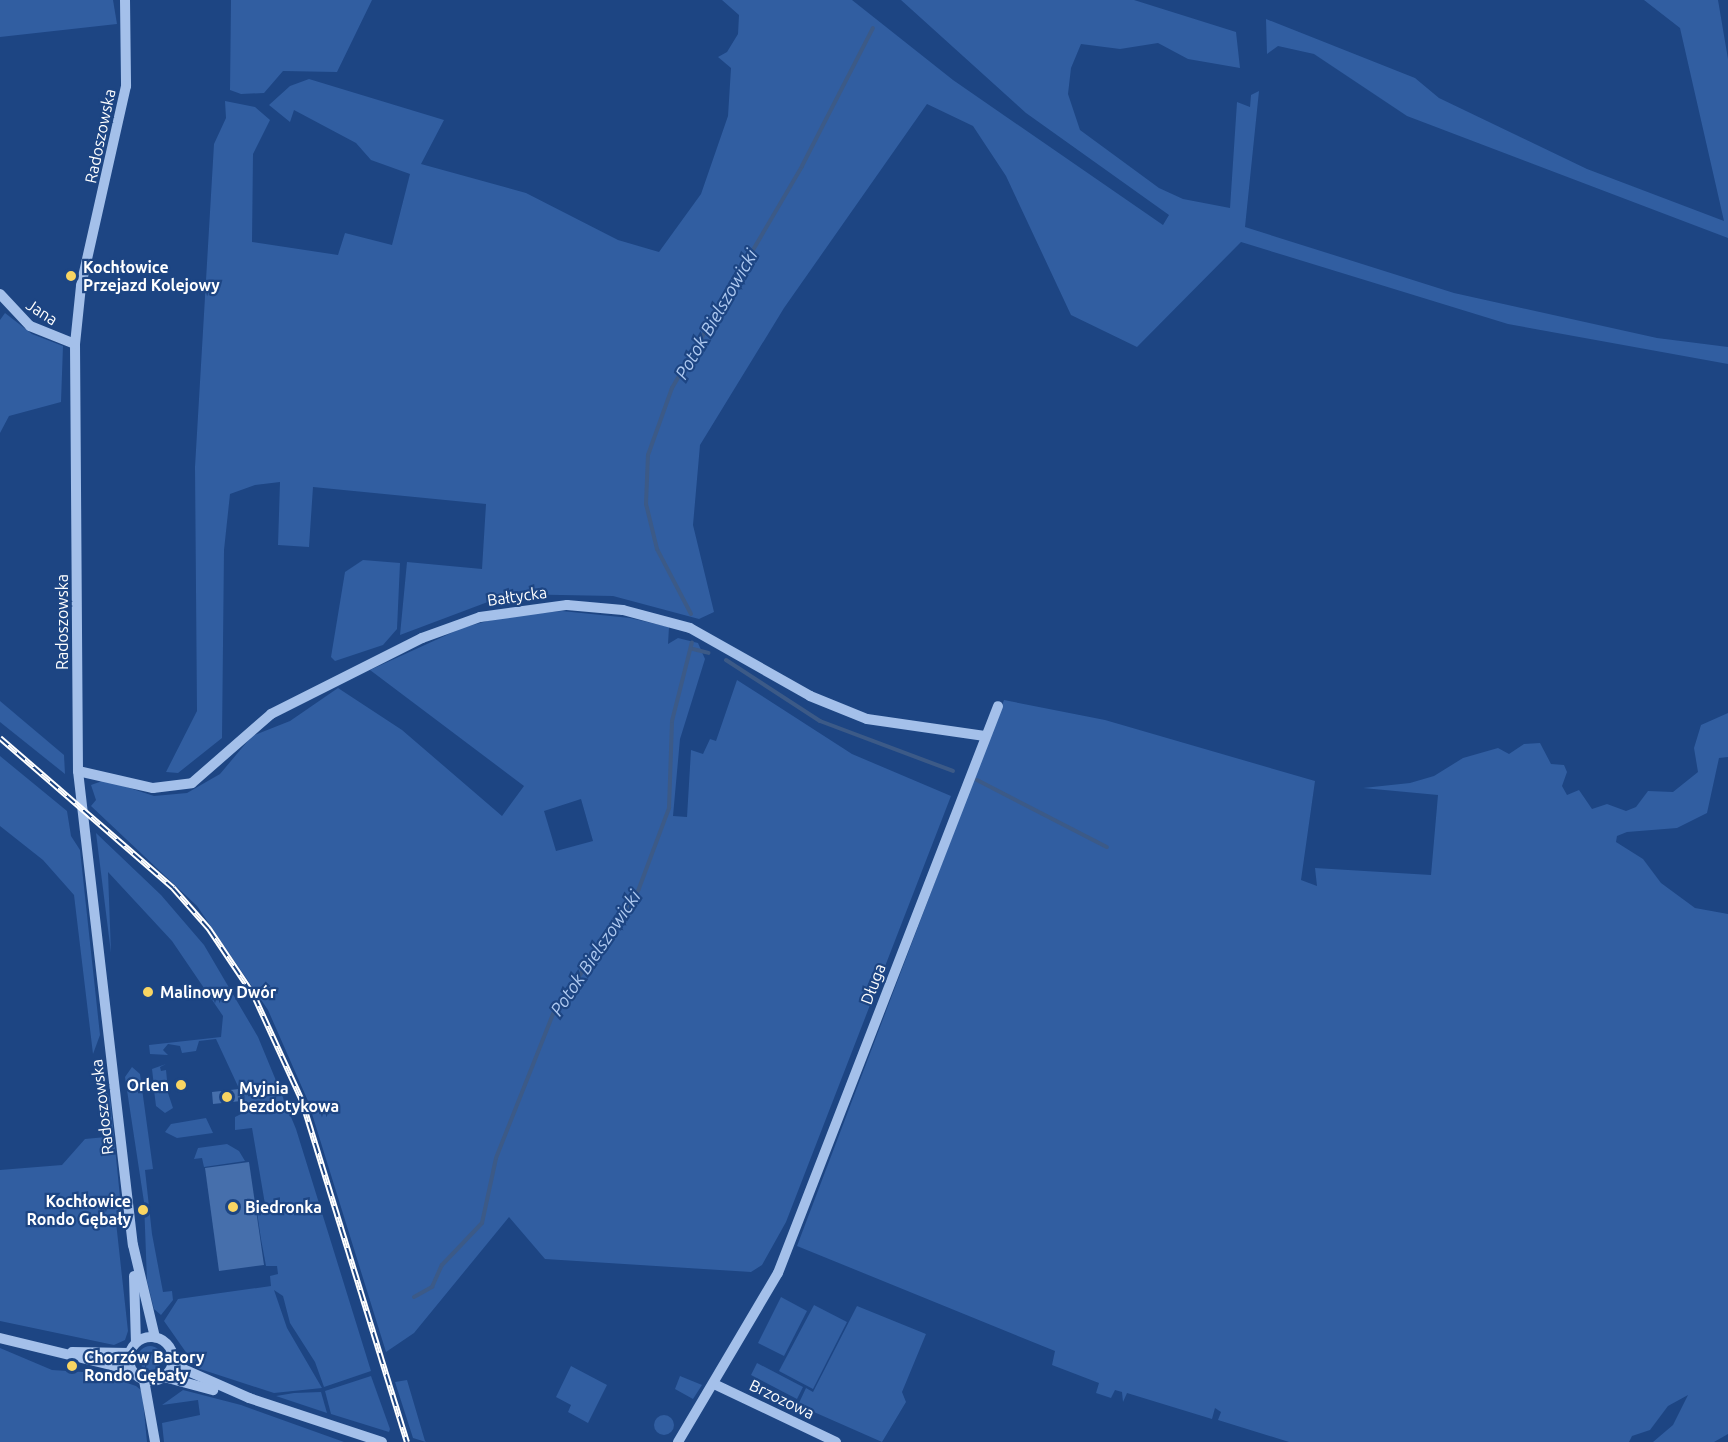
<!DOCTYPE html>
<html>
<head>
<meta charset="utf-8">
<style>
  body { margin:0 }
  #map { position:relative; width:1728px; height:1442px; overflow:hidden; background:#1d4583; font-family:Ubuntu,sans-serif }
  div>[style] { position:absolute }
  .green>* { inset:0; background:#315ea1 }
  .round { border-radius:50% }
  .stream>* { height:4px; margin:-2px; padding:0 2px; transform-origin:2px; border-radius:2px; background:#3c5a87 }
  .building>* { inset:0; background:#466fac }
  .minor>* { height:10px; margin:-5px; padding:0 5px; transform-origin:5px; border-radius:5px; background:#a4c0ea }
  .minor>.ring { margin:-5px; padding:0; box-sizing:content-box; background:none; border:10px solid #a4c0ea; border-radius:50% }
  .rail>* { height:6px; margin-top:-3px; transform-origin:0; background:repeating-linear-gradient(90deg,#1d4583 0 11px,#fff 0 22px); box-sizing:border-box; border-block:2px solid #fff }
  .dots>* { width:16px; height:16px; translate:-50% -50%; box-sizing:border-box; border:3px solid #1d4583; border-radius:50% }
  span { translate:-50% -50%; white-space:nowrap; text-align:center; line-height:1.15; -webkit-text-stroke:4.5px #1d4583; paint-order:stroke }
  .street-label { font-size:16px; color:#fff }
  .poi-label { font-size:16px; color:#fff; font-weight:700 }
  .left { translate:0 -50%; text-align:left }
  .right { translate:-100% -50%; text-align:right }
  .water-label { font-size:18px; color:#afcaf1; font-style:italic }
</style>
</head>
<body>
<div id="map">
  <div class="green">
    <div style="clip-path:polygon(0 0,113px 0,117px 24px,0 37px)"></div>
    <div style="clip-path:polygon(231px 0,372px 0,337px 72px,283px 71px,264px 93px,241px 94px,230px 90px)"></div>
    <div style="clip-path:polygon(722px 0,852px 0,953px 80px,1163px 225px,1169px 215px,1026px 113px,901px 0,1134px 0,1236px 32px,1240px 68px,1188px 59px,1158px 43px,1120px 49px,1081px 44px,1071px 68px,1068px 94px,1080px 130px,1159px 188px,1183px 199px,1230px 208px,1237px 102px,1250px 107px,1251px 95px,1259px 91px,1245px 227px,1454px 293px,1657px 338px,1728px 347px,1728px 364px,1508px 324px,1241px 242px,1137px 347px,1071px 315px,1006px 176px,973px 126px,927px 104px,784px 308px,700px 445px,693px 525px,714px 612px,699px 619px,613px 596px,509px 594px,400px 635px,407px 562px,482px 569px,486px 504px,313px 487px,309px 547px,278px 545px,280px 482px,255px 485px,230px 494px,224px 550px,222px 738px,178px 773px,166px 772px,197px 711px,195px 467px,214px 144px,226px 118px,225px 101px,255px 107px,270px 120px,253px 154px,252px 242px,338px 255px,345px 233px,392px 245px,410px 174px,371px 160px,356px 143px,294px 110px,290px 122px,269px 105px,290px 86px,309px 79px,444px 120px,421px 164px,526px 193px,618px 240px,659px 252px,701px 194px,728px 116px,731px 68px,718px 57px,727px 52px,738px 34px,739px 15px)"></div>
    <div style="clip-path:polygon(1644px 0,1718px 0,1728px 59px,1728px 238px,1407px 116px,1314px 54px,1278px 46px,1267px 54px,1266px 19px,1415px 78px,1439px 98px,1587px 169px,1724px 221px,1680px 28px)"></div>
    <div style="clip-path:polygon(5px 313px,32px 334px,63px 346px,61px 402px,9px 416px,0 433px,0 320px)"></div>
    <div style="clip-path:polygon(363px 560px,400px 563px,397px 629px,383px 645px,335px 661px,331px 657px,345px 572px)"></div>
    <div style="clip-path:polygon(evenodd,562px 611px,630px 618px,669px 627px,668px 644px,678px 638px,698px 643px,705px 659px,680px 739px,673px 816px,687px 817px,691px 750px,703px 754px,710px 739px,716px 741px,737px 680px,852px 754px,951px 796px,786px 1222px,762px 1265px,751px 1272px,545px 1259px,509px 1217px,414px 1333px,386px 1352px,308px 1101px,268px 1010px,197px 906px,91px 806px,96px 800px,91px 785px,105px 780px,154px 796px,187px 793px,220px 774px,252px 736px,290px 721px,338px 688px,402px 730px,502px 816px,524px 786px,370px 670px,462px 628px,502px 617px,562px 611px,581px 799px,593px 841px,556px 851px,544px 811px,581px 799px)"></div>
    <div style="clip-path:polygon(1004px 700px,1105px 720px,1315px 781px,1301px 880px,1317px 886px,1315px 868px,1431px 875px,1438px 795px,1363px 788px,1410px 783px,1434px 776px,1463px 758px,1498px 748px,1509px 754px,1524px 744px,1540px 743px,1551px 764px,1564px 765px,1567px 772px,1562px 786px,1567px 795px,1579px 790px,1592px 809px,1607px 804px,1626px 811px,1636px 807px,1648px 791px,1673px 792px,1698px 772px,1694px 748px,1701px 725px,1728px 713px,1728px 757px,1719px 758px,1707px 813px,1677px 828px,1627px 832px,1617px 836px,1616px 842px,1643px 859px,1661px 883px,1695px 908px,1728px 914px,1728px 1434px,1714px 1442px,1653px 1442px,1673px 1425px,1688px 1395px,1668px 1406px,1650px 1430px,1632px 1436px,1629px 1442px,1289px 1442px,1218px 1420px,1221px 1412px,1215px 1408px,1212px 1419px,1127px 1393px,1123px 1402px,1122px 1392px,1115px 1390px,1111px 1398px,1096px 1393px,1099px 1383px,1052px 1365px,1055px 1351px,797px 1246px)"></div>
    <div style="clip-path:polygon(0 701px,64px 755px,65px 774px,0 722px)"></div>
    <div style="clip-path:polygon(0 756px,67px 811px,71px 836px,80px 850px,100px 1035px,93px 1054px,74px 895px,43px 860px,0 826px)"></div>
    <div style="clip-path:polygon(96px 833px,161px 895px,204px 945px,258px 1037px,296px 1129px,371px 1371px,324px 1387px,315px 1362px,290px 1323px,283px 1296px,274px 1290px,287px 1328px,322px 1388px,274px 1393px,197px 1368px,164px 1321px,178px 1299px,271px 1286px,270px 1276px,278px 1274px,277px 1266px,266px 1266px,261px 1239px,257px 1212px,266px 1210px,252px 1128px,235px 1130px,235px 1117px,249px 1110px,216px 1039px,199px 1041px,196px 1051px,182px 1053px,180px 1046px,168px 1044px,163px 1050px,168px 1055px,150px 1054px,149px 1045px,221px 1037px,223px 1016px,172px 941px,108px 872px,111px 953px)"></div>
    <div style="clip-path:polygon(166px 1064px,160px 1067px,161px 1071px,166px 1070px,167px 1080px,161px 1081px,162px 1092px,168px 1093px,173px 1108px,165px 1113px,156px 1106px,154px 1090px,159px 1086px,154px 1086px,152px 1069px)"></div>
    <div style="clip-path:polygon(132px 1067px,140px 1074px,153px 1169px,145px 1170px,152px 1234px,163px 1292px,172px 1291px,173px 1300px,161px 1315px,154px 1309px,147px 1281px,144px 1202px,125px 1077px)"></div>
    <div style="clip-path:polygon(99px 1080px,110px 1098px,120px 1197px,116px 1222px,128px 1331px,125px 1340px,114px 1345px,0 1321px,0 1170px,62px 1165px,85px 1139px,106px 1137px)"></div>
    <div style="clip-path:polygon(206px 1118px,213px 1133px,177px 1138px,165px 1132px,171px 1124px)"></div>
    <div style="clip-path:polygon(227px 1144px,239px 1151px,245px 1161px,204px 1167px,202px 1158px,194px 1159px,198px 1148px)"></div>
    <div style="clip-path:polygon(781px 1297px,807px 1311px,784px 1356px,758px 1343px)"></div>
    <div style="clip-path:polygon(814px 1305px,847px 1322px,813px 1389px,779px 1371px)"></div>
    <div style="clip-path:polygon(857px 1306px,926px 1334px,902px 1392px,906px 1402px,882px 1442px,798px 1405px,806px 1388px,813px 1392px)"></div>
    <div class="round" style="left:138px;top:1346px;width:24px;height:24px"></div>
    <div style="clip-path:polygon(0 1348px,52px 1370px,98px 1373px,136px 1386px,142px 1391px,147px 1442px,0 1442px)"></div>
    <div style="clip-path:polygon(757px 1363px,803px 1387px,797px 1399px,751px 1375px)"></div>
    <div style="clip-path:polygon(571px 1366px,607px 1385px,588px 1423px,568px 1412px,571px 1405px,556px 1397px)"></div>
    <div style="clip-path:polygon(371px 1376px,390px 1429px,389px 1432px,331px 1414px,325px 1391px)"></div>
    <div style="clip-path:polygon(680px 1376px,702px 1385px,693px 1399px,675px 1389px)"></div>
    <div style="clip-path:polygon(407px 1380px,425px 1441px,426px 1442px,413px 1438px,395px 1382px)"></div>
    <div style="clip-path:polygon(183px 1390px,241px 1405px,344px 1442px,164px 1442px,162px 1423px,200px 1415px,198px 1400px,162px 1405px)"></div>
    <div style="clip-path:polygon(321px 1392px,327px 1413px,276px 1396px,294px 1393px)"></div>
    <div class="round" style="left:654px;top:1415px;width:20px;height:20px"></div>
  </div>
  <div class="stream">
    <div style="left:691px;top:614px;width:73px;rotate:-117.6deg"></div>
    <div style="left:657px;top:549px;width:46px;rotate:-103.7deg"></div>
    <div style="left:646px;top:504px;width:49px;rotate:-87.7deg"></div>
    <div style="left:648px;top:455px;width:71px;rotate:-70.3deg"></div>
    <div style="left:672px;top:388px;width:257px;rotate:-59.6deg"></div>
    <div style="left:802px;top:166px;width:155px;rotate:-62.8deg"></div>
    <div style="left:693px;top:649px;width:16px;rotate:14deg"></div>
    <div style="left:726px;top:660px;width:112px;rotate:33deg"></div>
    <div style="left:820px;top:721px;width:142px;rotate:20.6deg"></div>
    <div style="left:977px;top:780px;width:146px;rotate:27.3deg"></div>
    <div style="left:414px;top:1297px;width:21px;rotate:-29deg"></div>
    <div style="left:432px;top:1287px;width:24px;rotate:-66deg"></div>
    <div style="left:442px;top:1265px;width:58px;rotate:-46.4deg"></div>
    <div style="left:482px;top:1223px;width:66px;rotate:-77.8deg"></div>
    <div style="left:496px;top:1158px;width:155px;rotate:-68.4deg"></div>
    <div style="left:553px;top:1014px;width:150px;rotate:-55.4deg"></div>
    <div style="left:638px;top:891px;width:89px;rotate:-69.5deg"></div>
    <div style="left:669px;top:808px;width:87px;rotate:-88deg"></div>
    <div style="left:672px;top:721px;width:81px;rotate:-75.8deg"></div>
  </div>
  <div class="building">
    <div style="clip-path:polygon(239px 1089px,241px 1101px,213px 1104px,212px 1092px)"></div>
    <div style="clip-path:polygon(249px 1162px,264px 1265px,219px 1271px,205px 1168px)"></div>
  </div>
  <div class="minor">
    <div style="left:125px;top:0;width:86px;rotate:89.3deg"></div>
    <div style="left:126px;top:86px;width:205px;rotate:102.7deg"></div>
    <div style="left:81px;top:286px;width:58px;rotate:95.9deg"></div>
    <div style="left:75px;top:344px;width:427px;rotate:89.6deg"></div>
    <div style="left:78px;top:771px;width:477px;rotate:83.4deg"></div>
    <div style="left:133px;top:1245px;width:95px;rotate:76.6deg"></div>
    <div style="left:0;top:294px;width:44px;rotate:46.8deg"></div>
    <div style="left:30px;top:326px;width:48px;rotate:21.8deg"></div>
    <div style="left:78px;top:771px;width:77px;rotate:12.8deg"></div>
    <div style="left:153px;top:788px;width:39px;rotate:-7deg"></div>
    <div style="left:192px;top:783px;width:105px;rotate:-41.1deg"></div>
    <div style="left:271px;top:714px;width:169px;rotate:-26.7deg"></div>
    <div style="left:422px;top:638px;width:62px;rotate:-19.9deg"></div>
    <div style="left:480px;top:617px;width:88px;rotate:-7.9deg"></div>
    <div style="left:567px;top:605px;width:56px;rotate:5.1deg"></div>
    <div style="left:623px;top:610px;width:69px;rotate:15deg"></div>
    <div style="left:690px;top:628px;width:138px;rotate:29.5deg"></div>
    <div style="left:810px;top:696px;width:61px;rotate:22deg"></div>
    <div style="left:867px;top:719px;width:119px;rotate:8.2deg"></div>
    <div style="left:134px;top:1276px;width:66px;rotate:88.3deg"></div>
    <div class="ring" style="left:129px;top:1337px;width:34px;height:34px"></div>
    <div style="left:0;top:1338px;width:135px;rotate:13.7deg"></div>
    <div style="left:72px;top:1352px;width:57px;rotate:1deg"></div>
    <div style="left:172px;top:1364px;width:84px;rotate:23.8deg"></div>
    <div style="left:249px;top:1398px;width:140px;rotate:18.3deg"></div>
    <div style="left:164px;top:1377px;width:51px;rotate:14.9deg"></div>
    <div style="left:144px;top:1380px;width:63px;rotate:79.9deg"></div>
    <div style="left:714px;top:1384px;width:135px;rotate:25.4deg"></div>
    <div style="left:678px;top:1442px;width:196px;rotate:-59.4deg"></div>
    <div style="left:778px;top:1273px;width:608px;rotate:-68.79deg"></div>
  </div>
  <div class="rail">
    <div style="left:0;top:738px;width:229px;rotate:40.9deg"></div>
    <div style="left:173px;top:888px;width:55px;rotate:48.7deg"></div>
    <div style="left:209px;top:929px;width:81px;rotate:56.1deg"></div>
    <div style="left:254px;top:996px;width:115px;rotate:65.4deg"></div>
    <div style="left:302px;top:1101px;width:357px;rotate:72.9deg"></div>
  </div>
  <div class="dots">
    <div style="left:71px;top:276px;background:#f9d562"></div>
    <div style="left:148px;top:992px;background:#f9d562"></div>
    <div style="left:181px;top:1085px;background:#f9d562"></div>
    <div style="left:227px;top:1097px;background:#f9d562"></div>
    <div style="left:233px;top:1207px;background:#f9d562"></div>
    <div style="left:143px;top:1210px;background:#f9d562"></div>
    <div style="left:72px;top:1366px;background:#f9d562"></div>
  </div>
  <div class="street-label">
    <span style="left:100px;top:136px;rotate:-78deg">Radoszowska</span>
    <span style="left:42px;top:312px;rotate:33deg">Jana</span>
    <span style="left:517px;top:596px;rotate:-8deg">Bałtycka</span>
    <span style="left:62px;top:622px;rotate:-90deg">Radoszowska</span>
    <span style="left:873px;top:984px;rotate:-69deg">Długa</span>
    <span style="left:102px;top:1107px;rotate:-97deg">Radoszowska</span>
    <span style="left:782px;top:1399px;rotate:26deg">Brzozowa</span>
  </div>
  <div class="poi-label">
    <span class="left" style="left:83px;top:276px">Kochłowice<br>Przejazd Kolejowy</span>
    <span class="left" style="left:160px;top:992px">Malinowy Dwór</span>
    <span class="right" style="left:169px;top:1085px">Orlen</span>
    <span class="left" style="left:239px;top:1097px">Myjnia<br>bezdotykowa</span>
    <span class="right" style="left:131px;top:1210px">Kochłowice<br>Rondo Gębały</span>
    <span class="left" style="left:245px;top:1207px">Biedronka</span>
    <span class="left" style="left:84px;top:1366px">Chorzów Batory<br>Rondo Gębały</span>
  </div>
  <div class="water-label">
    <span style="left:716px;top:314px;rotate:-60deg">Potok Bielszowicki</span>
    <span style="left:595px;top:953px;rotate:-56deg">Potok Bielszowicki</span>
  </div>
</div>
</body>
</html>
